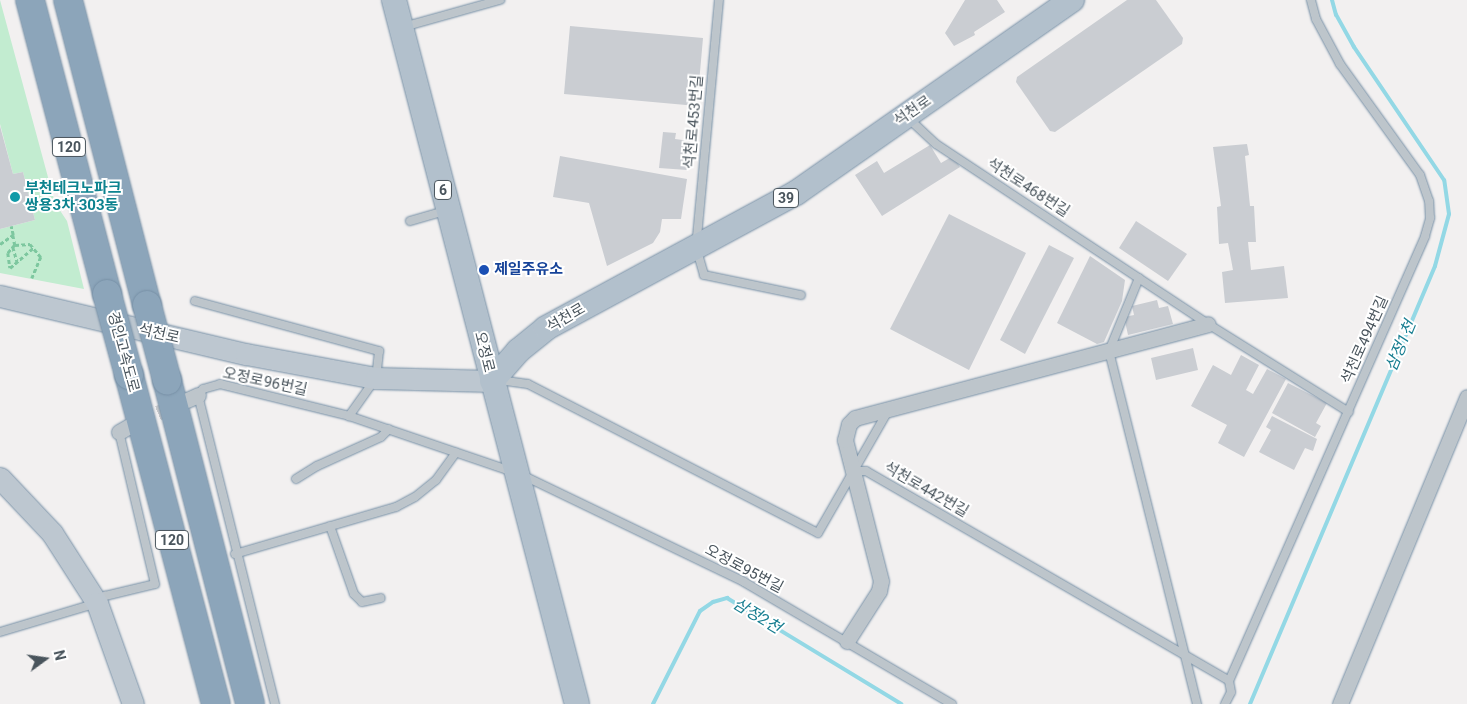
<!DOCTYPE html>
<html>
<head>
<meta charset="utf-8">
<style>
  body { margin:0 }
  #map { position:relative; width:1467px; height:704px; overflow:hidden; background:#f2f0f0; font-family:Roboto,"Noto Sans KR",sans-serif }
  div>[style] { position:absolute }
  .green>* { inset:0; background:#c2ecd0 }
  .stream>* { height:4px; margin:-2px; padding:0 2px; transform-origin:2px; border-radius:2px; background:#93d8e5 }
  .building>* { inset:0; background:#cacdd2 }
  .street-tunnel>* { height:15px; margin-top:-7.5px; transform-origin:0; background:repeating-linear-gradient(90deg,#c8c9cb 0 15px,transparent 0 23px) }
  .path>* { height:2.5px; margin-top:-1.25px; transform-origin:0; background:repeating-linear-gradient(90deg,#7dc79f 0 4px,transparent 0 6.5px) }
  .roads { filter:drop-shadow(0 0 1px #7790a6) drop-shadow(0 0 1px #7790a6) }
  .lane>* { height:8px; margin:-4px; padding:0 4px; transform-origin:4px; border-radius:4px; background:#bdc5cb }
  .street>* { height:15px; margin:-7.5px; padding:0 7.5px; transform-origin:7.5px; border-radius:7.5px; background:#bdc5cb }
  .secondary>* { height:21px; margin:-10.5px; padding:0 10.5px; transform-origin:10.5px; border-radius:10.5px; background:#bdc7d0 }
  .primary>* { height:24px; margin:-12px; padding:0 12px; transform-origin:12px; border-radius:12px; background:#b2c0cc }
  .highway>* { height:28px; margin:-14px; padding:0 14px; transform-origin:14px; border-radius:14px; background:#8ca5ba }
  .bridges { filter:drop-shadow(0 0 1px #7790a6) drop-shadow(0 0 1px #7790a6) }
  .highway-bridge>* { height:28px; margin:-14px; padding:0 14px; transform-origin:14px; border-radius:14px; background:#8ca5ba }
  .dots>* { width:14px; height:14px; translate:-50% -50%; box-sizing:border-box; border:2px solid #fff; border-radius:50% }
  span { translate:-50% -50%; white-space:nowrap; text-align:center; line-height:1.15; -webkit-text-stroke:4px #fff; paint-order:stroke }
  .shield-label span { padding:1px 4px; background:#fff; border:1px solid; border-radius:4px; -webkit-text-stroke-width:0 }
  .shield-label { font-size:14px; color:#49545c; font-weight:700 }
  .street-label { font-size:15px; color:#49545c }
  .culture-label { font-size:15px; color:#0d838f; font-weight:700 }
  .left { translate:0 -50%; text-align:left }
  .transit-label { font-size:15px; color:#164399; font-weight:700 }
  .water-label { font-size:16px; color:#187e91; font-style:italic }
  .north { position:absolute; left:20px; top:634px; width:50px; height:50px; -webkit-text-stroke:4px #fff; paint-order:stroke; rotate:76deg; font-size:14px; font-weight:700; line-height:20px; text-align:center; color:#49545c }
  .north::after { content:''; display:block; margin:auto; width:18px; height:22px; background:#49545c; clip-path:polygon(50% 0,100% 100%,50% 72%,0 100%) }
</style>
</head>
<body>
<div id="map">
  <div class="green">
    <div style="clip-path:polygon(0 0,55px 203px,67px 221px,84px 289px,0 273px,0 229px,35px 220px,23px 172px,13px 174px,0 124px)"></div>
  </div>
  <div class="stream">
    <div style="left:653px;top:704px;width:104px;rotate:-63.2deg"></div>
    <div style="left:700px;top:611px;width:16px;rotate:-35deg"></div>
    <div style="left:713px;top:602px;width:15px;rotate:-16deg"></div>
    <div style="left:727px;top:598px;width:204px;rotate:31.3deg"></div>
    <div style="left:1250px;top:704px;width:475px;rotate:-67.1deg"></div>
    <div style="left:1435px;top:266px;width:54px;rotate:-74.9deg"></div>
    <div style="left:1449px;top:214px;width:34px;rotate:-98deg"></div>
    <div style="left:1444px;top:180px;width:161px;rotate:-124.1deg"></div>
    <div style="left:1354px;top:47px;width:37px;rotate:-119deg"></div>
    <div style="left:1336px;top:15px;width:16px;rotate:-105deg"></div>
  </div>
  <div class="building">
    <div style="clip-path:polygon(965px 0,997px 0,1005px 12px,974px 32px,975px 35px,954px 46px,945px 33px)"></div>
    <div style="clip-path:polygon(1127px 0,1156px 0,1183px 38px,1182px 44px,1055px 132px,1050px 131px,1016px 82px,1017px 77px)"></div>
    <div style="clip-path:polygon(570px 26px,703px 38px,697px 106px,564px 94px)"></div>
    <div style="clip-path:polygon(0 126px,13px 174px,23px 172px,35px 220px,0 229px)"></div>
    <div style="clip-path:polygon(663px 132px,676px 133px,675px 139px,690px 141px,687px 170px,659px 168px)"></div>
    <div style="clip-path:polygon(1247px 144px,1249px 155px,1245px 156px,1250px 206px,1254px 206px,1256px 242px,1248px 242px,1251px 270px,1284px 266px,1288px 298px,1225px 303px,1222px 272px,1233px 270px,1228px 243px,1219px 244px,1217px 207px,1221px 206px,1213px 147px)"></div>
    <div style="clip-path:polygon(930px 145px,941px 163px,953px 156px,960px 167px,882px 216px,855px 175px,877px 161px,884px 173px)"></div>
    <div style="clip-path:polygon(560px 156px,687px 179px,681px 219px,662px 219px,660px 232px,653px 243px,607px 266px,589px 203px,553px 197px)"></div>
    <div style="clip-path:polygon(949px 214px,1026px 253px,969px 370px,890px 329px)"></div>
    <div style="clip-path:polygon(1136px 221px,1187px 254px,1168px 281px,1119px 248px)"></div>
    <div style="clip-path:polygon(1049px 245px,1074px 258px,1025px 354px,1000px 340px)"></div>
    <div style="clip-path:polygon(1090px 256px,1125px 280px,1122px 301px,1104px 342px,1097px 344px,1057px 323px)"></div>
    <div style="clip-path:polygon(1157px 300px,1159px 308px,1168px 306px,1173px 324px,1128px 335px,1124px 317px,1134px 315px,1132px 306px)"></div>
    <div style="clip-path:polygon(1193px 348px,1198px 370px,1156px 380px,1151px 358px)"></div>
    <div style="clip-path:polygon(1241px 355px,1259px 365px,1246px 390px,1253px 394px,1267px 369px,1286px 379px,1244px 457px,1218px 443px,1227px 425px,1191px 406px,1213px 365px,1231px 375px)"></div>
    <div style="clip-path:polygon(1288px 383px,1327px 403px,1316px 423px,1321px 426px,1315px 437px,1272px 413px)"></div>
    <div style="clip-path:polygon(1272px 416px,1317px 439px,1313px 451px,1305px 448px,1294px 470px,1259px 452px,1271px 430px,1266px 427px)"></div>
  </div>
  <div class="street-tunnel">
    <div style="left:137px;top:422px;width:47px;rotate:-23.8deg"></div>
  </div>
  <div class="path">
    <div style="left:13px;top:235px;width:10px;rotate:79deg"></div>
    <div style="left:15px;top:245px;width:15px;rotate:-4deg"></div>
    <div style="left:30px;top:244px;width:17px;rotate:50deg"></div>
    <div style="left:41px;top:257px;width:23px;rotate:113deg"></div>
    <div style="left:0;top:244px;width:16px;rotate:-35deg"></div>
    <div style="left:13px;top:235px;width:9px;rotate:-103deg"></div>
    <div style="left:15px;top:245px;width:11px;rotate:131deg"></div>
    <div style="left:8px;top:253px;width:15px;rotate:82deg"></div>
    <div style="left:10px;top:268px;width:32px;rotate:-41deg"></div>
    <div style="left:13px;top:247px;width:15px;rotate:74deg"></div>
  </div>
  <div class="roads">
    <div class="lane">
      <div style="left:719px;top:0;width:248px;rotate:95.3deg"></div>
      <div style="left:696px;top:247px;width:29px;rotate:74deg"></div>
      <div style="left:704px;top:275px;width:99px;rotate:11.7deg"></div>
      <div style="left:403px;top:27px;width:101px;rotate:-15.6deg"></div>
      <div style="left:908px;top:118px;width:38px;rotate:43deg"></div>
      <div style="left:936px;top:144px;width:326px;rotate:33.5deg"></div>
      <div style="left:1208px;top:324px;width:166px;rotate:32deg"></div>
      <div style="left:410px;top:221px;width:37px;rotate:-16deg"></div>
      <div style="left:1139px;top:278px;width:79px;rotate:112.3deg"></div>
      <div style="left:1109px;top:351px;width:364px;rotate:76deg"></div>
      <div style="left:195px;top:301px;width:191px;rotate:15.2deg"></div>
      <div style="left:379px;top:351px;width:27px;rotate:96deg"></div>
      <div style="left:376px;top:378px;width:47px;rotate:125.4deg"></div>
      <div style="left:499px;top:380px;width:29px;rotate:8deg"></div>
      <div style="left:528px;top:384px;width:326px;rotate:27.2deg"></div>
      <div style="left:818px;top:533px;width:143px;rotate:-60.2deg"></div>
      <div style="left:853px;top:471px;width:13px"></div>
      <div style="left:866px;top:471px;width:419px;rotate:30deg"></div>
      <div style="left:522px;top:475px;width:246px;rotate:25.7deg"></div>
      <div style="left:744px;top:582px;width:241px;rotate:30.4deg"></div>
      <div style="left:296px;top:479px;width:25px;rotate:-32deg"></div>
      <div style="left:317px;top:466px;width:70px;rotate:-24.4deg"></div>
      <div style="left:381px;top:437px;width:11px;rotate:-45deg"></div>
      <div style="left:330px;top:526px;width:72px;rotate:70.6deg"></div>
      <div style="left:354px;top:594px;width:11px;rotate:45deg"></div>
      <div style="left:362px;top:602px;width:19px;rotate:-12deg"></div>
      <div style="left:235px;top:554px;width:168px;rotate:-16.3deg"></div>
      <div style="left:396px;top:507px;width:21px;rotate:-28deg"></div>
      <div style="left:415px;top:497px;width:27px;rotate:-39deg"></div>
      <div style="left:436px;top:480px;width:34px;rotate:-54deg"></div>
      <div style="left:0;top:632px;width:101px;rotate:-16.6deg"></div>
      <div style="left:97px;top:603px;width:11px;rotate:-41deg"></div>
      <div style="left:105px;top:596px;width:51px;rotate:-13.5deg"></div>
      <div style="left:155px;top:584px;width:156px;rotate:-103.3deg"></div>
      <div style="left:275px;top:704px;width:318px;rotate:-104deg"></div>
      <div style="left:198px;top:395px;width:8px;rotate:-50deg"></div>
      <div style="left:203px;top:389px;width:18px;rotate:-16deg"></div>
      <div style="left:220px;top:384px;width:133px;rotate:13.9deg"></div>
      <div style="left:349px;top:416px;width:171px;rotate:18.8deg"></div>
      <div style="left:1225px;top:704px;width:13px;rotate:-63deg"></div>
      <div style="left:1231px;top:692px;width:11px;rotate:-100deg"></div>
      <div style="left:1229px;top:681px;width:486px;rotate:-66.2deg"></div>
      <div style="left:1425px;top:236px;width:19px;rotate:-74deg"></div>
      <div style="left:1430px;top:218px;width:17px;rotate:-93deg"></div>
      <div style="left:1429px;top:201px;width:28px;rotate:-109deg"></div>
      <div style="left:1420px;top:175px;width:137px;rotate:-125.8deg"></div>
      <div style="left:1340px;top:64px;width:51px;rotate:-118.1deg"></div>
      <div style="left:1316px;top:19px;width:20px;rotate:-105deg"></div>
    </div>
    <div class="street">
      <div style="left:187px;top:400px;width:12px;rotate:-24deg"></div>
      <div style="left:119px;top:432px;width:14px;rotate:-30deg"></div>
      <div style="left:847px;top:641px;width:59px;rotate:-57.4deg"></div>
      <div style="left:879px;top:591px;width:10px;rotate:-79deg"></div>
      <div style="left:881px;top:581px;width:146px;rotate:-104.3deg"></div>
      <div style="left:845px;top:440px;width:16px;rotate:-76deg"></div>
      <div style="left:849px;top:424px;width:8px;rotate:-45deg"></div>
      <div style="left:855px;top:418px;width:365px;rotate:-14.9deg"></div>
      <div style="left:1340px;top:704px;width:332px;rotate:-67.5deg"></div>
    </div>
    <div class="secondary">
      <div style="left:0;top:296px;width:253px;rotate:13.3deg"></div>
      <div style="left:246px;top:354px;width:132px;rotate:10.5deg"></div>
      <div style="left:376px;top:378px;width:116px;rotate:1.5deg"></div>
      <div style="left:0;top:478px;width:76px;rotate:46.6deg"></div>
      <div style="left:52px;top:533px;width:83px;rotate:57.3deg"></div>
      <div style="left:97px;top:603px;width:107px;rotate:70.4deg"></div>
    </div>
    <div class="primary">
      <div style="left:394px;top:0;width:727px;rotate:75.43deg"></div>
      <div style="left:492px;top:381px;width:40px;rotate:-49deg"></div>
      <div style="left:518px;top:351px;width:36px;rotate:-39deg"></div>
      <div style="left:546px;top:328px;width:284px;rotate:-28.4deg"></div>
      <div style="left:796px;top:193px;width:337px;rotate:-35deg"></div>
    </div>
    <div class="highway">
      <div style="left:30px;top:0;width:304px;rotate:75.3deg"></div>
      <div style="left:68px;top:0;width:315px;rotate:75.5deg"></div>
      <div style="left:129px;top:375px;width:340px;rotate:75.2deg"></div>
      <div style="left:167px;top:380px;width:334px;rotate:75.6deg"></div>
    </div>
  </div>
  <div class="bridges">
    <div class="highway-bridge">
      <div style="left:107px;top:294px;width:84px;rotate:74.8deg"></div>
      <div style="left:147px;top:305px;width:78px;rotate:75.1deg"></div>
    </div>
  </div>
  <div class="dots">
    <div style="left:15px;top:197px;background:#0f9aa8"></div>
    <div style="left:484px;top:270px;background:#1a4fb4"></div>
  </div>
  <div class="shield-label">
    <span style="left:69px;top:147px">120</span>
    <span style="left:443px;top:190px">6</span>
    <span style="left:786px;top:198px">39</span>
    <span style="left:172px;top:540px">120</span>
  </div>
  <div class="street-label">
    <span style="left:913px;top:111px;rotate:-35deg">석천로</span>
    <span style="left:694px;top:122px;rotate:-85deg">석천로453번길</span>
    <span style="left:1028px;top:188px;rotate:33deg">석천로468번길</span>
    <span style="left:566px;top:318px;rotate:-30deg">석천로</span>
    <span style="left:159px;top:334px;rotate:13deg">석천로</span>
    <span style="left:1365px;top:340px;rotate:-66deg">석천로494번길</span>
    <span style="left:123px;top:352px;rotate:75deg">경인고속도로</span>
    <span style="left:484px;top:352px;rotate:76deg">오정로</span>
    <span style="left:265px;top:382px;rotate:12deg">오정로96번길</span>
    <span style="left:926px;top:490px;rotate:30deg">석천로442번길</span>
    <span style="left:744px;top:569px;rotate:28deg">오정로95번길</span>
  </div>
  <div class="culture-label">
    <span class="left" style="left:25px;top:197px">부천테크노파크<br>쌍용3차 303동</span>
  </div>
  <div class="transit-label">
    <span class="left" style="left:494px;top:270px">제일주유소</span>
  </div>
  <div class="water-label">
    <span style="left:1401px;top:346px;rotate:-67deg">삼정1천</span>
    <span style="left:757px;top:616px;rotate:31deg">삼정2천</span>
  </div>
  <div class="north">N</div>
</div>
</body>
</html>
